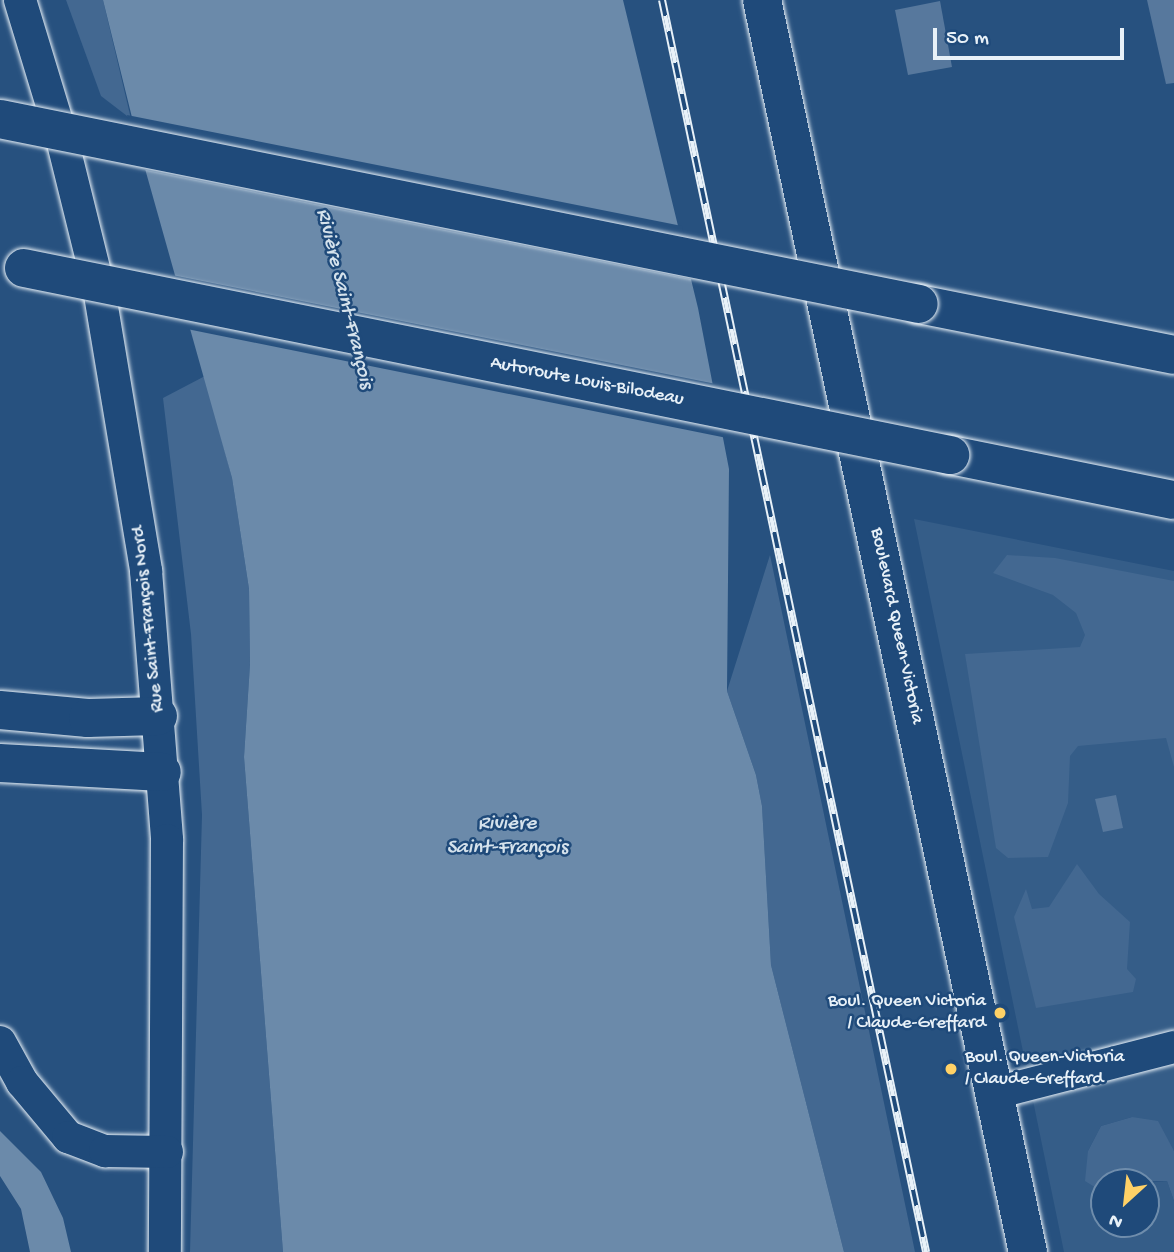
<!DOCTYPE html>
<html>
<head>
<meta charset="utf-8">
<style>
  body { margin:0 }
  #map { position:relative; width:1174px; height:1252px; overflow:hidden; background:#27517f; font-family:"Gochi Hand",sans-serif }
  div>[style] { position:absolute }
  .built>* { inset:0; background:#355d88 }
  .green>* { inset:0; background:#436891 }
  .water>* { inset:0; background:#6b8aaa }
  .pier>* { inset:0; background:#27517f }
  .building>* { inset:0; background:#57789d }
  .roads { filter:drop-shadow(0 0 2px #e8f1f8) drop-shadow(0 0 2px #e8f1f8) }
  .minor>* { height:32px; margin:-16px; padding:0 16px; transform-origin:16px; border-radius:16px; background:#1f4a7a }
  .major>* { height:38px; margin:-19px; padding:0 19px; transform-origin:19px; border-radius:19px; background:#1f4a7a }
  .highway>* { height:38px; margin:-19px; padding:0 19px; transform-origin:19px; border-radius:19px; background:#1f4a7a }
  .rail>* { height:8px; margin-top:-4px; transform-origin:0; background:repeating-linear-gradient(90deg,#1f4a7a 0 16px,#e8f1f8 0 32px); box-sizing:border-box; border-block:2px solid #e8f1f8 }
  .bridges { filter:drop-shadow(0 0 2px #e8f1f8) drop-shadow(0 0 2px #e8f1f8) }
  .highway-bridge>* { height:38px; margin:-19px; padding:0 19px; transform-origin:19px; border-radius:19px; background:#1f4a7a }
  .dots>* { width:19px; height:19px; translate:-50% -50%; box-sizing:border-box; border:4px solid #1f4a7a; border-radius:50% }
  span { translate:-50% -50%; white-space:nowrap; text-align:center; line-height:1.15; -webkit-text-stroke:5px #1f4a7a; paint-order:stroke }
  .street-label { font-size:19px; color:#e8f1f8 }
  .poi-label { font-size:19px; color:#e8f1f8 }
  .right { translate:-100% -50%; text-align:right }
  .left { translate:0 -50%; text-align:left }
  .water-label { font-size:21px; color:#d5e2ec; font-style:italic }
  .north { position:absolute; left:1090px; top:1168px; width:70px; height:70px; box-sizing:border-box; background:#1f4a7a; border:2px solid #6f8dac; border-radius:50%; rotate:207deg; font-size:19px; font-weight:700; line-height:28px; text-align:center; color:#e8f1f8 }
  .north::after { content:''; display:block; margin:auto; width:24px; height:32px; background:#ffd166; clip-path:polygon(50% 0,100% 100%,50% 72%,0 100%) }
  .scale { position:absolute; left:933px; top:28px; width:191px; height:32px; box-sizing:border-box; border:4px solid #e8f1f8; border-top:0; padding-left:9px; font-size:21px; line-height:24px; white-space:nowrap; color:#e8f1f8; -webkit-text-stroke:5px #1f4a7a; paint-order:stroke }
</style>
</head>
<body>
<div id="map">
  <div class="built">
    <div style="clip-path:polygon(914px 519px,1174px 571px,1174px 1151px,1132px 1117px,1101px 1126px,1088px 1151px,1098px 1189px,1104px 1188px,1104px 1224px,1146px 1224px,1146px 1183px,1167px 1181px,1174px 1201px,1174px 1252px,1064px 1252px)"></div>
  </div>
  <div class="green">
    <div style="clip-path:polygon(66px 0,103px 0,131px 119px,101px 96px)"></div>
    <div style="clip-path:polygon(205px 376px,232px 478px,249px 589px,250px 664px,244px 757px,283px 1252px,190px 1252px,202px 815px,191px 634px,163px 398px)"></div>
    <div style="clip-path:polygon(770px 555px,915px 1252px,844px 1252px,771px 965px,762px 806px,756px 775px,727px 691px)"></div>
    <div style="clip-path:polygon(1007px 555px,1055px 558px,1174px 581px,1174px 767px,1166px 738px,1078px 746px,1070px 756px,1068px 803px,1048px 857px,1008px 858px,996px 848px,965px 654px,1080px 647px,1085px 635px,1076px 613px,1053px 595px,993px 573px)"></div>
    <div style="clip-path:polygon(1077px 864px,1099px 894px,1130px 922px,1127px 969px,1136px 979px,1133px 992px,1036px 1008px,1014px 917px,1026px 889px,1032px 909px,1049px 907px)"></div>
    <div style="clip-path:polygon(1132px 1117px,1158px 1121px,1174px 1151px,1174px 1201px,1167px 1181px,1104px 1182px,1104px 1188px,1098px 1189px,1085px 1181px,1088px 1151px,1101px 1126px)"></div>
  </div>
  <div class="water">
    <div style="clip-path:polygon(103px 0,623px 0,698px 308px,729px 469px,727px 691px,756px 775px,762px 806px,771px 965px,844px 1252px,283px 1252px,244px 757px,250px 664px,249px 589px,232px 478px,142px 158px)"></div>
    <div style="clip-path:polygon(0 1131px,41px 1172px,63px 1218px,71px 1252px,30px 1252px,21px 1209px,0 1176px)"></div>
  </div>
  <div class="pier">
    <div style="clip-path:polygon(127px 115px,682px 226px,695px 280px,141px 169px)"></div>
    <div style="clip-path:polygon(172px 275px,716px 384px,727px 438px,187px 329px)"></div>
  </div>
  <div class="building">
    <div style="clip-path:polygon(1147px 0,1174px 0,1174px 83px,1166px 84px)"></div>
    <div style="clip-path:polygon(940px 1px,952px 67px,908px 75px,895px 10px)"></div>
    <div style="clip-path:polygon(1116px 795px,1123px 828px,1103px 832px,1095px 799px)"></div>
  </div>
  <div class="roads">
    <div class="minor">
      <div style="left:20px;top:0;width:141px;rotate:73.1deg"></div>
      <div style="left:61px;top:135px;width:159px;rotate:76.1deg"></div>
      <div style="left:99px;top:289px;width:286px;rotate:80.5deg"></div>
      <div style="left:146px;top:571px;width:270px;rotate:85.5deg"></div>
      <div style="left:167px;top:840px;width:412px;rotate:90.3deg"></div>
      <div style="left:0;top:1042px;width:46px;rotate:61.2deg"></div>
      <div style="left:22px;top:1082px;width:72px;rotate:50.1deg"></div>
      <div style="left:68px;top:1137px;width:40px;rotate:21deg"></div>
      <div style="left:105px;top:1151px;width:62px;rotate:0.9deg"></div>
      <div style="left:995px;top:1093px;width:185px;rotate:-14.4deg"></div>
    </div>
    <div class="major">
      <div style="left:762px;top:0;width:1280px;rotate:78.01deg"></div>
    </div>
    <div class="highway">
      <div style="left:919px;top:304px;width:260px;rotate:11.3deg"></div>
      <div style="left:950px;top:455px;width:228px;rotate:11.4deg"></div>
      <div style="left:0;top:710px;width:88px;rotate:5.2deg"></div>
      <div style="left:88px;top:718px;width:70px;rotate:-1.6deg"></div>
      <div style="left:0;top:763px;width:162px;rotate:3.2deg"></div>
    </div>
  </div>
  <div class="rail">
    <div style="left:662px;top:0;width:1280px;rotate:78.09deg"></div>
  </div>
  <div class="bridges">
    <div class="highway-bridge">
      <div style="left:0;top:119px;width:937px;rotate:11.38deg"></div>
      <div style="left:24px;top:268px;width:945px;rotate:11.42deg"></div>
    </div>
  </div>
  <div class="dots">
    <div style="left:1000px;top:1013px;background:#ffd166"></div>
    <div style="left:951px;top:1069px;background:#ffd166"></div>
  </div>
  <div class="street-label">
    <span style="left:587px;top:382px;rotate:11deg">Autoroute Louis-Bilodeau</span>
    <span style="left:149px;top:619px;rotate:-96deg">Rue Saint-François Nord</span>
    <span style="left:896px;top:626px;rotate:78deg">Boulevard Queen-Victoria</span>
  </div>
  <div class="poi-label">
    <span class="right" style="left:986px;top:1013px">Boul. Queen Victoria<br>/ Claude-Greffard</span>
    <span class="left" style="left:965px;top:1069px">Boul. Queen-Victoria<br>/ Claude-Greffard</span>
  </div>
  <div class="water-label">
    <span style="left:343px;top:299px;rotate:76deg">Rivière Saint-François</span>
    <span style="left:507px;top:837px">Rivière<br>Saint-François</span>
  </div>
  <div class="north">N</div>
  <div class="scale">50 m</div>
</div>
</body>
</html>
